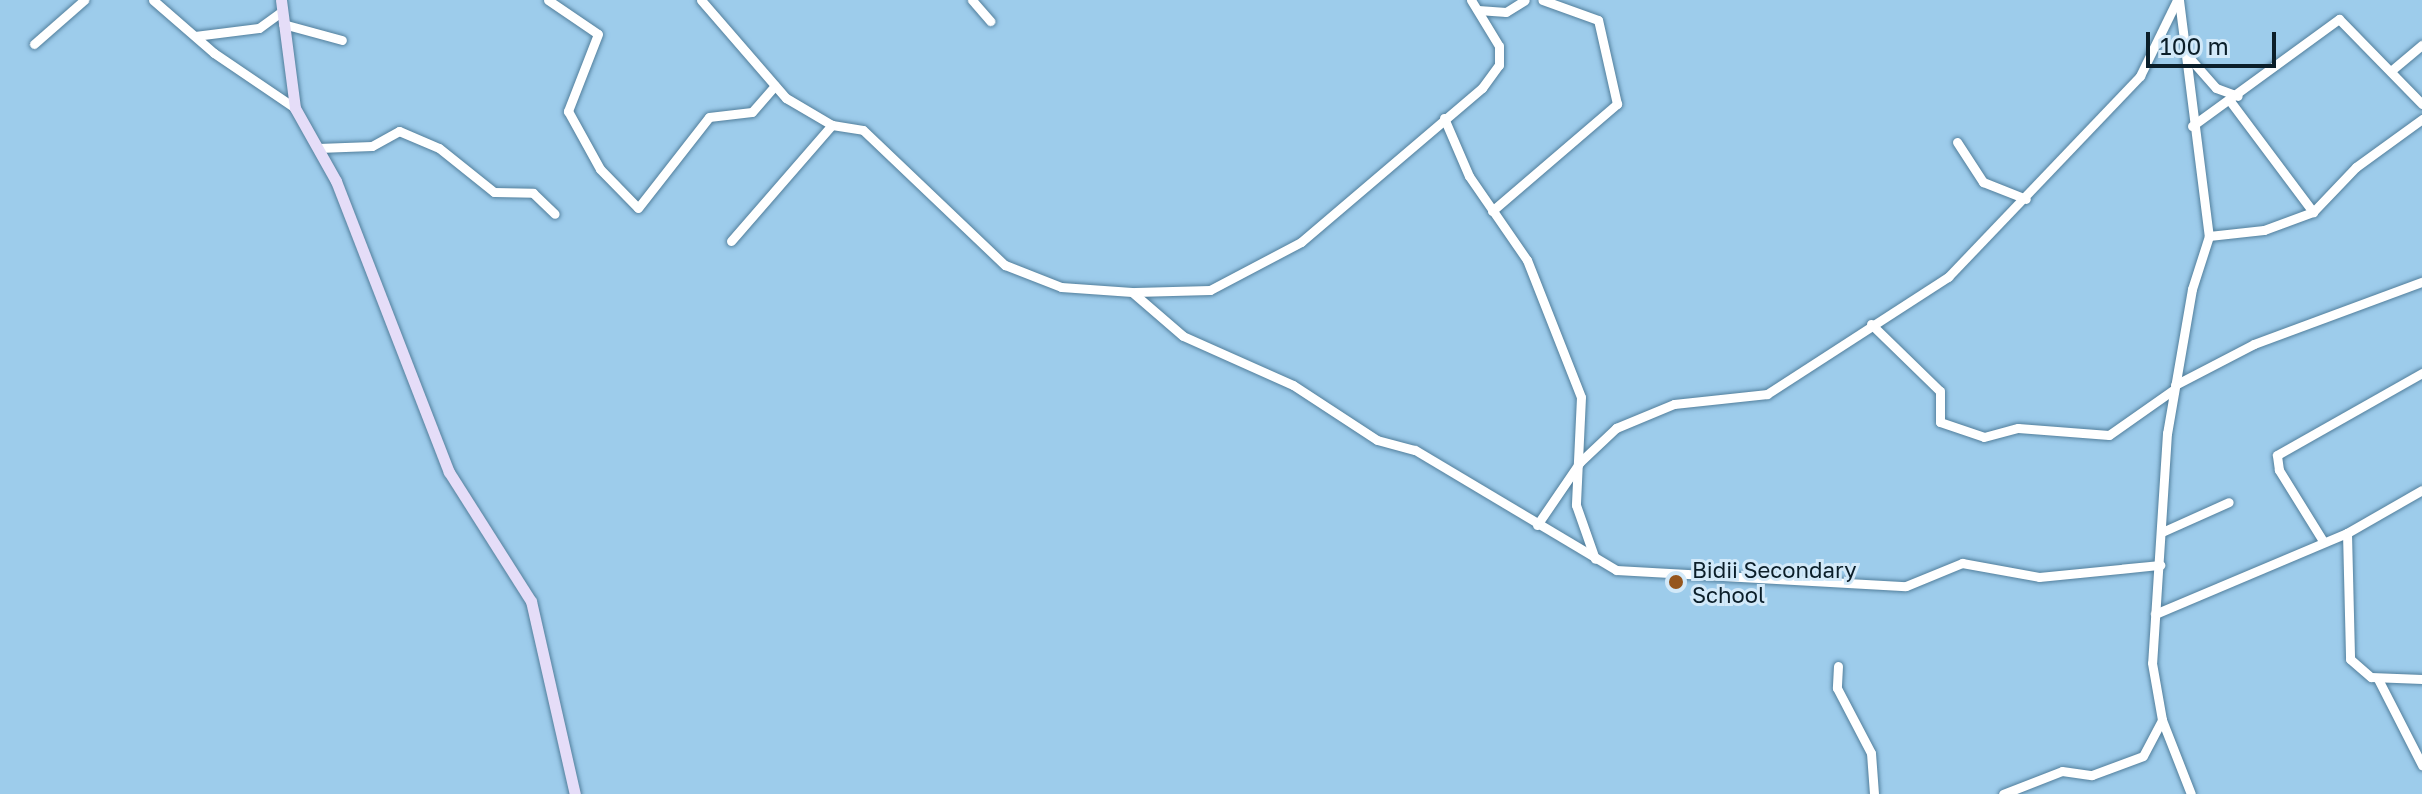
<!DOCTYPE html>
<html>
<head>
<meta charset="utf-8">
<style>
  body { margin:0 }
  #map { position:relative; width:2422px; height:794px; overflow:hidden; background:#9dcceb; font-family:"Golos Text",sans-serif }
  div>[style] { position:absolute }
  .roads { filter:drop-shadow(0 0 2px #527f9c) drop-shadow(0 0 2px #527f9c) }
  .minor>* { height:9px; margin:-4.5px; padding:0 4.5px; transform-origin:4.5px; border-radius:4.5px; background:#fff }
  .major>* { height:11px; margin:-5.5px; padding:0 5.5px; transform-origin:5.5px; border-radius:5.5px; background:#e5ddf8 }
  .dots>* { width:22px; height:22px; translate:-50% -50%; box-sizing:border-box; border:4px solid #d2e9f9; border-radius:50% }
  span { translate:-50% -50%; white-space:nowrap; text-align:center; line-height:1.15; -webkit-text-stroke:6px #d2e9f9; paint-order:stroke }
  .poi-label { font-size:22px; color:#0b1e29 }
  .left { translate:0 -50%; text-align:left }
  .scale { position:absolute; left:2146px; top:32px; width:130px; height:36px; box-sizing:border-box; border:4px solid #0b1e29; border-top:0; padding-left:10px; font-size:24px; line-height:28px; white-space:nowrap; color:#0b1e29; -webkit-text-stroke:6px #d2e9f9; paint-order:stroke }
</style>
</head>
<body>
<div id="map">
  <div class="roads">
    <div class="minor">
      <div style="left:153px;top:0;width:81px;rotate:41deg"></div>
      <div style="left:214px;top:53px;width:98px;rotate:34.2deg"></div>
      <div style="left:548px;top:0;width:60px;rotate:34.2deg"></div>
      <div style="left:598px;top:34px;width:83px;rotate:111.3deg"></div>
      <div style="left:568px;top:111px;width:66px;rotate:61.1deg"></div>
      <div style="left:600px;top:169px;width:54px;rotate:45.7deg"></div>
      <div style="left:638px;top:208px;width:115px;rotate:-52deg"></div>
      <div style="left:709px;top:117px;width:43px;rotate:-6.6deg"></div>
      <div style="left:752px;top:112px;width:35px;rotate:-49deg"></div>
      <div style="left:701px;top:0;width:130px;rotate:49.1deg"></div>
      <div style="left:786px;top:98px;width:53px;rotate:30.4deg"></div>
      <div style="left:832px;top:125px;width:31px;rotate:9deg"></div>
      <div style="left:863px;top:130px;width:196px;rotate:43.6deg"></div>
      <div style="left:1005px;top:265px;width:60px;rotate:21.4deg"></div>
      <div style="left:1061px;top:287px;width:71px;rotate:4deg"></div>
      <div style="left:1132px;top:292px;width:67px;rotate:40.8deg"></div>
      <div style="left:1183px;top:336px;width:120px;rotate:24deg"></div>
      <div style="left:1293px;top:385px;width:100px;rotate:33.2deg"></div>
      <div style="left:1377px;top:440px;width:39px;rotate:15deg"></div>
      <div style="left:1415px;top:450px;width:234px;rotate:30.8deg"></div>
      <div style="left:1616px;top:570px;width:290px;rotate:3.2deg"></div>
      <div style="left:1906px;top:586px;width:61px;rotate:-22.3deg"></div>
      <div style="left:1962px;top:563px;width:78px;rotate:10.3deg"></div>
      <div style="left:2039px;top:577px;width:122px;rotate:-5.7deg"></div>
      <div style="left:972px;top:0;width:28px;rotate:49deg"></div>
      <div style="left:2179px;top:0;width:238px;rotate:82.8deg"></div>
      <div style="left:2209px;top:236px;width:56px;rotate:107.8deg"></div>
      <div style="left:2192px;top:289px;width:146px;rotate:99.8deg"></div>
      <div style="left:2167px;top:433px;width:230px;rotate:93.7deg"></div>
      <div style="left:2152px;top:663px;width:58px;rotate:80deg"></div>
      <div style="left:2162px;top:720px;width:79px;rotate:68.6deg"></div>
      <div style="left:1478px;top:10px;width:28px;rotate:4deg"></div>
      <div style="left:1506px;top:12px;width:22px;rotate:-32deg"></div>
      <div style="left:283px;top:24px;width:61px;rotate:15.2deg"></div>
      <div style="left:195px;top:36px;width:64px;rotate:-7.1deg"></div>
      <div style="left:259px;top:28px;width:29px;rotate:-36deg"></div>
      <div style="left:34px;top:44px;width:67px;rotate:-41.3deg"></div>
      <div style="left:2186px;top:54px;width:45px;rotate:48.6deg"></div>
      <div style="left:2216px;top:88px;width:23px;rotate:20deg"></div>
      <div style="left:2392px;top:70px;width:39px;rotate:-40deg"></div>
      <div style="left:2230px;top:101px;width:139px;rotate:53.2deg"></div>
      <div style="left:1444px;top:118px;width:63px;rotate:66.7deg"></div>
      <div style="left:1469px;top:176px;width:102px;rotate:55.4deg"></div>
      <div style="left:1527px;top:260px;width:147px;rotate:68.5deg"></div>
      <div style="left:1581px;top:397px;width:108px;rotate:92.7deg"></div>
      <div style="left:1576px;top:505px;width:57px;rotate:70.6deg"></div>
      <div style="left:2192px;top:126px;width:182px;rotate:-36.1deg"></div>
      <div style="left:2339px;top:19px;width:119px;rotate:45.7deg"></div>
      <div style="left:1957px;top:142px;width:48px;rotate:57deg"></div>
      <div style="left:1983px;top:182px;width:46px;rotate:21.6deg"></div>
      <div style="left:318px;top:148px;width:54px;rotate:-2.1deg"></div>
      <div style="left:372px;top:146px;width:31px;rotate:-29deg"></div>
      <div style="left:399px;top:131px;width:43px;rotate:23deg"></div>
      <div style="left:439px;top:148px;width:70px;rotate:38.7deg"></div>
      <div style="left:494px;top:192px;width:39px;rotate:1deg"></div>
      <div style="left:533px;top:193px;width:30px;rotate:44deg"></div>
      <div style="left:1492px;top:211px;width:165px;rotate:-40.6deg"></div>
      <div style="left:1617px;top:104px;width:86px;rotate:-102.7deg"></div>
      <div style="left:1598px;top:20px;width:59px;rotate:-160.3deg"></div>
      <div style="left:2209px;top:236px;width:55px;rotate:-6.2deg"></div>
      <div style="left:2264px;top:230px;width:52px;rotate:-20.2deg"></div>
      <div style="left:2313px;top:212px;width:62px;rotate:-46.3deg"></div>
      <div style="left:2356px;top:167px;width:82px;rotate:-36deg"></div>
      <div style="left:731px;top:241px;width:154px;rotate:-49deg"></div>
      <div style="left:1135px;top:292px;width:75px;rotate:-1.5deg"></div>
      <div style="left:1210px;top:290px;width:103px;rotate:-27.8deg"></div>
      <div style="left:1301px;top:242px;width:238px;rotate:-40.4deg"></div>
      <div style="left:1482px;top:88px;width:29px;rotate:-54deg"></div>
      <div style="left:1499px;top:65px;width:19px;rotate:-90deg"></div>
      <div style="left:1499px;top:46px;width:54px;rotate:-121.3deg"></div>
      <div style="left:1871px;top:324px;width:96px;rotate:44.2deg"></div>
      <div style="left:1940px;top:391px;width:31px;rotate:90deg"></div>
      <div style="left:1940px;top:422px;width:46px;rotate:18.8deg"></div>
      <div style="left:1984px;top:437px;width:35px;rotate:-15deg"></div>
      <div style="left:2018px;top:428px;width:91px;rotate:4.4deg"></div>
      <div style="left:2109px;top:435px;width:78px;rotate:-35.1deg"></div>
      <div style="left:2175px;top:385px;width:89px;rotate:-27.4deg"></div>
      <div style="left:2254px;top:344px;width:179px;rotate:-20.3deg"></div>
      <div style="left:1537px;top:525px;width:76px;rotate:-55.7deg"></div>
      <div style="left:1580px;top:462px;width:50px;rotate:-43.4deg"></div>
      <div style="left:1616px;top:428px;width:63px;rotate:-22.5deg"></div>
      <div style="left:1674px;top:404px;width:94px;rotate:-6.1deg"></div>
      <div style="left:1767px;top:394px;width:216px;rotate:-32.9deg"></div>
      <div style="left:1948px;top:277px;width:278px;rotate:-46.3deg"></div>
      <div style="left:2140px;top:76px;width:85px;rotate:-64deg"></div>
      <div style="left:2162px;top:532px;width:73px;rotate:-24.1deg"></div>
      <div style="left:2347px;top:533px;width:126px;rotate:88.6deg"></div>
      <div style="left:2350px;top:659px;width:28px;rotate:41deg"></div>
      <div style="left:2371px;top:677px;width:51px;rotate:2.2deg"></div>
      <div style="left:2323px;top:541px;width:84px;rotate:-121.8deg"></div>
      <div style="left:2279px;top:470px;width:15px;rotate:-98deg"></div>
      <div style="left:2277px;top:455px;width:167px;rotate:-29.5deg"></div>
      <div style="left:2155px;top:614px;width:208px;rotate:-22.9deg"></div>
      <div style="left:2347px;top:533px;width:86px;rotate:-29.8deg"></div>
      <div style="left:1838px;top:666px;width:22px;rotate:93deg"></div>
      <div style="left:1837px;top:688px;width:73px;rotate:62.4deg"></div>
      <div style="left:1871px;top:753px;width:41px;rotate:85.8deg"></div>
      <div style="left:2378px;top:679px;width:97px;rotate:62.9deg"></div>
      <div style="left:2003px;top:794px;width:63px;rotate:-21.3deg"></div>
      <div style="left:2062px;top:771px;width:30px;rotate:8deg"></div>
      <div style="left:2092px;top:775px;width:54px;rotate:-20.4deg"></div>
      <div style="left:2143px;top:756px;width:41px;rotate:-62.2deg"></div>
    </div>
    <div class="major">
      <div style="left:281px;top:0;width:109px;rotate:82.6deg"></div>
      <div style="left:295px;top:108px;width:84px;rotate:60.7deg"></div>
      <div style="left:336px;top:181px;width:312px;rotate:68.8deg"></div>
      <div style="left:449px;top:472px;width:153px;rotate:57.6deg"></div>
      <div style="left:531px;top:601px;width:198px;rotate:77.2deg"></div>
    </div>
  </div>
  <div class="dots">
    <div style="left:1676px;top:582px;background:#95561e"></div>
  </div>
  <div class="poi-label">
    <span class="left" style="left:1692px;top:582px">Bidii Secondary<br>School</span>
  </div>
  <div class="scale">100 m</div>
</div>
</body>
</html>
